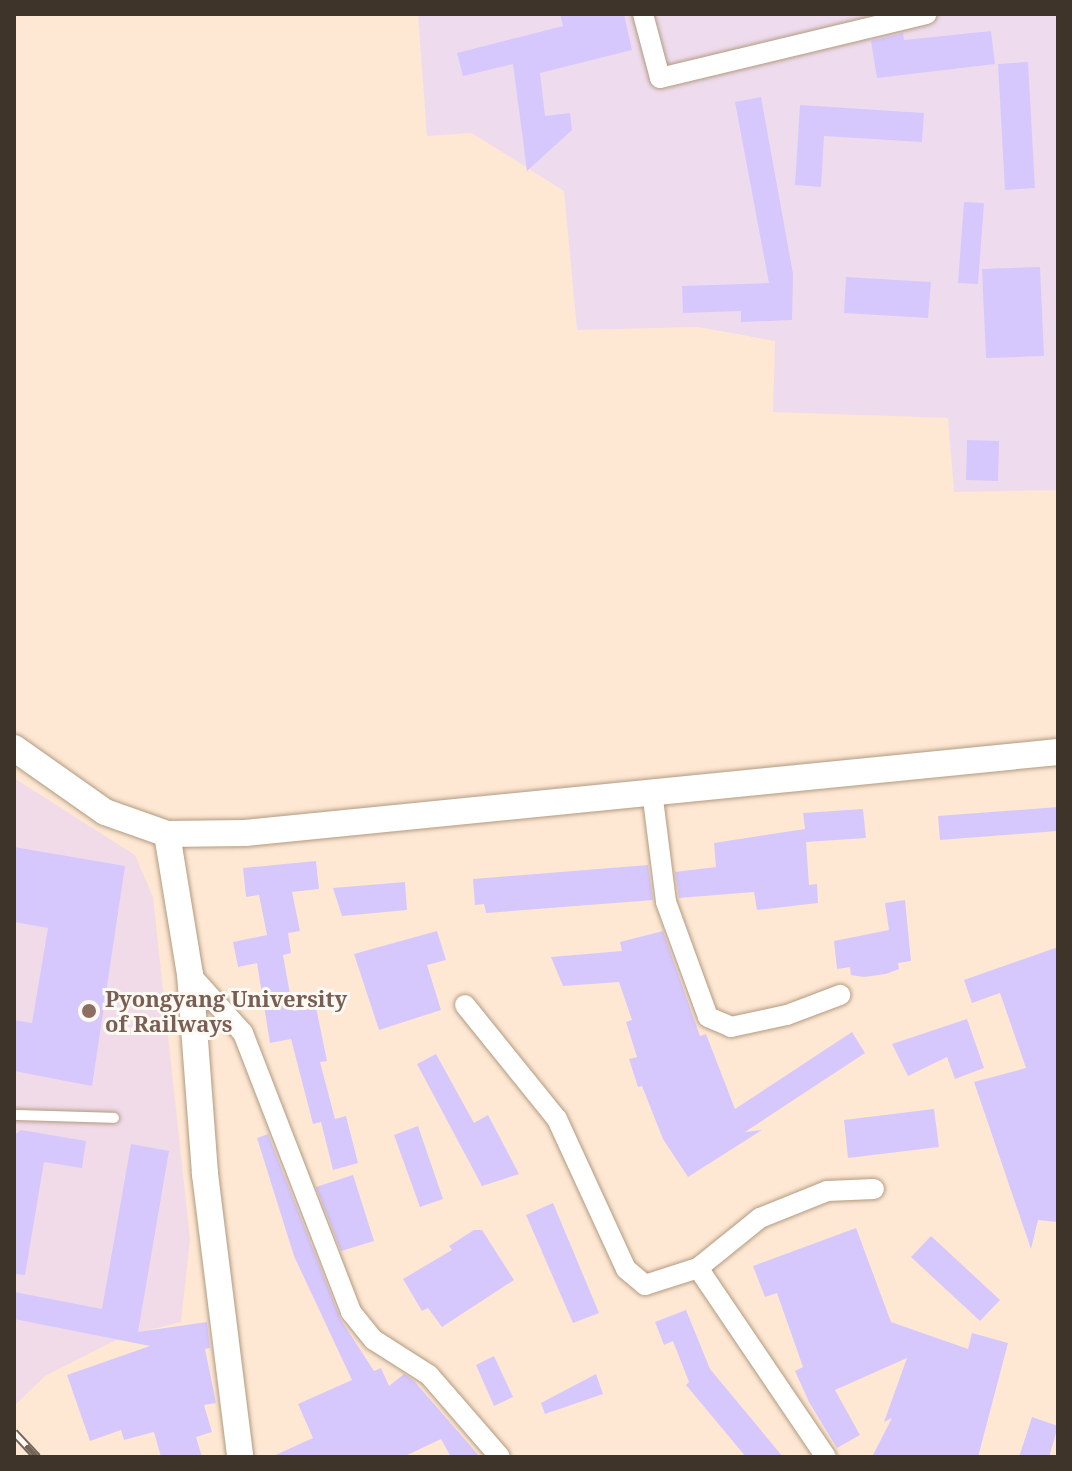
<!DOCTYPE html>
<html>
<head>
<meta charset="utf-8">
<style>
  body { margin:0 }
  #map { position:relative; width:1072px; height:1471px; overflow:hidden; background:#fee8d3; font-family:"Noto Serif",serif }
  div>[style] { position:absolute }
  .industrial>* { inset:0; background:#eedcee }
  .education>* { inset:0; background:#f1dbe9 }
  .building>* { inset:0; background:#d6c8fd }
  .roads { filter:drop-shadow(0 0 2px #b39a80) drop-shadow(0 0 2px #b39a80) }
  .service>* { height:10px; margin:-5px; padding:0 5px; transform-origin:5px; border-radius:5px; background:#fff }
  .minor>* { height:20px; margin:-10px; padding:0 10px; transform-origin:10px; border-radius:10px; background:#fff }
  .tertiary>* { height:26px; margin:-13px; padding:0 13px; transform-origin:13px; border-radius:13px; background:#fff }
  .rail>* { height:9px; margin-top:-4.5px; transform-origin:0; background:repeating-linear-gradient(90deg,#fef9f3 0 18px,#736558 0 36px); box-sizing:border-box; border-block:2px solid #736558 }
  .dots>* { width:22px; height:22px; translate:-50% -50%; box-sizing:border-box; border:4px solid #fef9f3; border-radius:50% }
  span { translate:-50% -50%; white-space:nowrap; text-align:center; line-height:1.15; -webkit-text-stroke:6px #fef9f3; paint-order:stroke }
  .education-label { font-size:22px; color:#785e54; font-weight:700 }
  .left { translate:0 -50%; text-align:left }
  .frame { position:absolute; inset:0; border:16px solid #3f342a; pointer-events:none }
</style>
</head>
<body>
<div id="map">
  <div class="industrial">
    <div style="clip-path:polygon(418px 14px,1058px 14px,1058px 490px,954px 492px,948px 418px,773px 412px,775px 341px,698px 327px,577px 330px,564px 191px,472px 133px,427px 136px)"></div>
  </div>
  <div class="education">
    <div style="clip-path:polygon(14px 778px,135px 855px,153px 897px,190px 1239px,181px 1322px,122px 1337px,45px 1376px,14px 1406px)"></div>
  </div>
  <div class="building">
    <div style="clip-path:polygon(560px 14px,624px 14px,632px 50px,540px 73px,545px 116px,570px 113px,572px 130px,527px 171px,513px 64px,463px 76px,457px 53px,563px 26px)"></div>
    <div style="clip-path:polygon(991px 31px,995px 64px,877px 78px,871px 41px,903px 33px,904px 40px)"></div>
    <div style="clip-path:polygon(1028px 62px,1035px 188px,1005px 190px,998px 64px)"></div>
    <div style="clip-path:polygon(761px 97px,793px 274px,792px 320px,741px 322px,741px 311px,683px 313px,682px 286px,769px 283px,735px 102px)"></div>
    <div style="clip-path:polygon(800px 105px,924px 113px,922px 142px,824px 136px,821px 187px,795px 185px)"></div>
    <div style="clip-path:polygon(964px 202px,984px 203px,978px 284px,958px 283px)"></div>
    <div style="clip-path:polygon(1040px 267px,1044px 356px,986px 358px,982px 269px)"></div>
    <div style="clip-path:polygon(846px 277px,931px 282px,928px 318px,844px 313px)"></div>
    <div style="clip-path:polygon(967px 440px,999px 441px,998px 481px,966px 480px)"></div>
    <div style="clip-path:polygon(1058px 807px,1058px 831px,940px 840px,938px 816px)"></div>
    <div style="clip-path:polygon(863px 809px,866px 838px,806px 842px,809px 885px,817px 884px,818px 903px,757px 910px,754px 892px,679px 898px,675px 872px,716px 867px,714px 843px,805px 829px,803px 813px)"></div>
    <div style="clip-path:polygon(14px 847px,125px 866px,92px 1086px,14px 1071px,14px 1020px,32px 1023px,48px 928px,14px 922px)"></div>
    <div style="clip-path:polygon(316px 861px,319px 889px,292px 892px,300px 931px,288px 933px,291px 953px,283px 955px,293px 1011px,316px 1007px,327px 1061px,320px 1062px,335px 1119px,346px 1116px,358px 1163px,333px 1170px,321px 1122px,313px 1124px,291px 1039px,270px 1043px,257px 963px,238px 967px,233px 942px,267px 935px,259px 895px,246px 897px,243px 868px)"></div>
    <div style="clip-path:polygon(648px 865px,653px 900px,486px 913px,484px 904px,475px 905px,473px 879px)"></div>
    <div style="clip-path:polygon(405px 882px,407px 910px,342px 916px,333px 888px)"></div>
    <div style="clip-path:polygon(905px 900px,911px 961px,898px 963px,899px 969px,886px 974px,864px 977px,851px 975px,850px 967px,837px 969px,834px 941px,889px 930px,885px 903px)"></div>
    <div style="clip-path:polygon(437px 931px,446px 960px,427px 965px,441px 1010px,379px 1030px,354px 954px)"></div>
    <div style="clip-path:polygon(663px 931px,700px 1036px,706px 1034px,735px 1109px,852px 1032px,865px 1053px,745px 1132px,762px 1130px,688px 1177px,663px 1139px,642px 1086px,638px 1087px,629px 1059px,637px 1057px,626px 1022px,632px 1020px,619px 982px,563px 986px,551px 957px,622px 951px,620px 942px)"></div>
    <div style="clip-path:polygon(1058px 947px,1058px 1222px,1038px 1220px,1031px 1249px,974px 1082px,1026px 1068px,1000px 993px,972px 1003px,964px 980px)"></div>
    <div style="clip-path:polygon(967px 1019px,984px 1068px,955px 1079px,947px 1057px,908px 1076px,892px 1044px)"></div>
    <div style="clip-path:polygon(436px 1054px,474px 1123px,488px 1115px,519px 1174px,482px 1186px,417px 1064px)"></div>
    <div style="clip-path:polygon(934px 1109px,939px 1147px,848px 1158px,844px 1120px)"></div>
    <div style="clip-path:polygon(418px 1126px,443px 1199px,420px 1207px,394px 1135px)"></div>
    <div style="clip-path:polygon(21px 1130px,86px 1141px,82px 1168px,44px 1162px,25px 1275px,14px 1274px,14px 1135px)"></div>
    <div style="clip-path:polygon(268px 1134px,341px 1320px,374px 1371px,381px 1368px,389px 1386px,404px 1374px,414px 1381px,480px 1457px,451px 1457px,441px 1439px,403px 1457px,271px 1457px,313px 1438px,298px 1404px,352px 1380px,294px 1256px,257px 1138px)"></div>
    <div style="clip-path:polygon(131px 1144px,169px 1151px,138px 1332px,207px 1322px,210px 1348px,205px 1349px,216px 1403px,204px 1405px,212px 1432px,196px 1437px,202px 1457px,161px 1457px,154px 1432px,124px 1440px,121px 1430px,90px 1441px,67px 1375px,150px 1346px,14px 1319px,14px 1292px,102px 1309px)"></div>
    <div style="clip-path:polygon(353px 1175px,374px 1241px,341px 1251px,316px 1187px)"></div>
    <div style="clip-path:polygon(553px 1203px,599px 1313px,573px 1323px,526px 1215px)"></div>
    <div style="clip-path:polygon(856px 1228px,891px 1322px,968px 1349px,972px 1333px,1008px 1343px,978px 1457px,872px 1457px,892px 1418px,884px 1422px,907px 1358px,835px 1390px,860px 1435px,837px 1448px,809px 1402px,795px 1371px,803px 1367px,777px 1293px,765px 1297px,753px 1266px)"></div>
    <div style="clip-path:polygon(474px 1230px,482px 1230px,514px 1280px,442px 1327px,428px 1308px,422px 1311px,403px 1279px,452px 1250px,449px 1246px)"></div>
    <div style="clip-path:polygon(931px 1236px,1000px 1300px,980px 1321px,911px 1257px)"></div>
    <div style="clip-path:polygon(686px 1310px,710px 1369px,783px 1457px,746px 1457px,686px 1385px,689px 1382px,673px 1341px,664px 1345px,655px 1322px)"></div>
    <div style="clip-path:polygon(494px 1356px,513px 1397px,494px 1406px,476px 1365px)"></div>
    <div style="clip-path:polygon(596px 1374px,603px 1394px,545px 1414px,541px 1403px)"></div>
    <div style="clip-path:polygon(1032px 1417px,1058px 1426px,1049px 1457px,1019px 1457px)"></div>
  </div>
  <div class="roads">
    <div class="service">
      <div style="left:14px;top:1115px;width:100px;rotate:1.7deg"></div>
    </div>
    <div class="minor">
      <div style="left:643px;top:14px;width:66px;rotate:75.1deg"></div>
      <div style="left:660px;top:78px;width:274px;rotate:-13.5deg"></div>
      <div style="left:652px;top:791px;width:112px;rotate:82.8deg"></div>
      <div style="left:666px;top:902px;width:122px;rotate:69.9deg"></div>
      <div style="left:708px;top:1017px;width:25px;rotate:23deg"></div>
      <div style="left:731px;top:1027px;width:57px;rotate:-12.1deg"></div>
      <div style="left:787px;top:1015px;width:57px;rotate:-20.7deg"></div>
      <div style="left:190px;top:974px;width:79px;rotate:48.1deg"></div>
      <div style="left:243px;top:1033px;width:299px;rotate:68.8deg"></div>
      <div style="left:351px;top:1312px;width:36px;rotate:51deg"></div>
      <div style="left:374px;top:1340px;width:65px;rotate:32.5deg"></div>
      <div style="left:429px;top:1375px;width:108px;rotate:49.1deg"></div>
      <div style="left:465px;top:1005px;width:146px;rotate:51.1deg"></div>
      <div style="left:557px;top:1119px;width:165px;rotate:65.3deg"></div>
      <div style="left:626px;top:1269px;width:25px;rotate:40deg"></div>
      <div style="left:645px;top:1285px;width:56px;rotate:-17.8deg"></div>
      <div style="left:698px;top:1268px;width:80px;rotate:-38.9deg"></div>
      <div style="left:760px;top:1218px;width:72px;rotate:-21.9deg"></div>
      <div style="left:827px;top:1191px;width:47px;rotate:-2.4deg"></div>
      <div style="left:698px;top:1268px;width:228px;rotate:55.9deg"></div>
    </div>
    <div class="tertiary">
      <div style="left:14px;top:748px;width:111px;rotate:35.1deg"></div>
      <div style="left:105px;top:812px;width:66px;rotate:19.5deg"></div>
      <div style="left:167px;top:834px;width:78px;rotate:-0.7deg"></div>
      <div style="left:245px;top:833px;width:817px;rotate:-5.69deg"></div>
      <div style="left:167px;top:834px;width:142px;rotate:80.7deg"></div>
      <div style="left:190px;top:974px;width:201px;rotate:85.7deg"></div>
      <div style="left:205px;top:1174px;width:285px;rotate:82.9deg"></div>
    </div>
  </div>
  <div class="rail">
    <div style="left:14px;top:1432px;width:34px;rotate:47deg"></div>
  </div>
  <div class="dots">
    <div style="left:89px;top:1011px;background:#8d6e63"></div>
  </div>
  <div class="education-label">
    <span class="left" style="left:105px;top:1011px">Pyongyang University<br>of Railways</span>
  </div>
  <div class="frame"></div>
</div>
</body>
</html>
